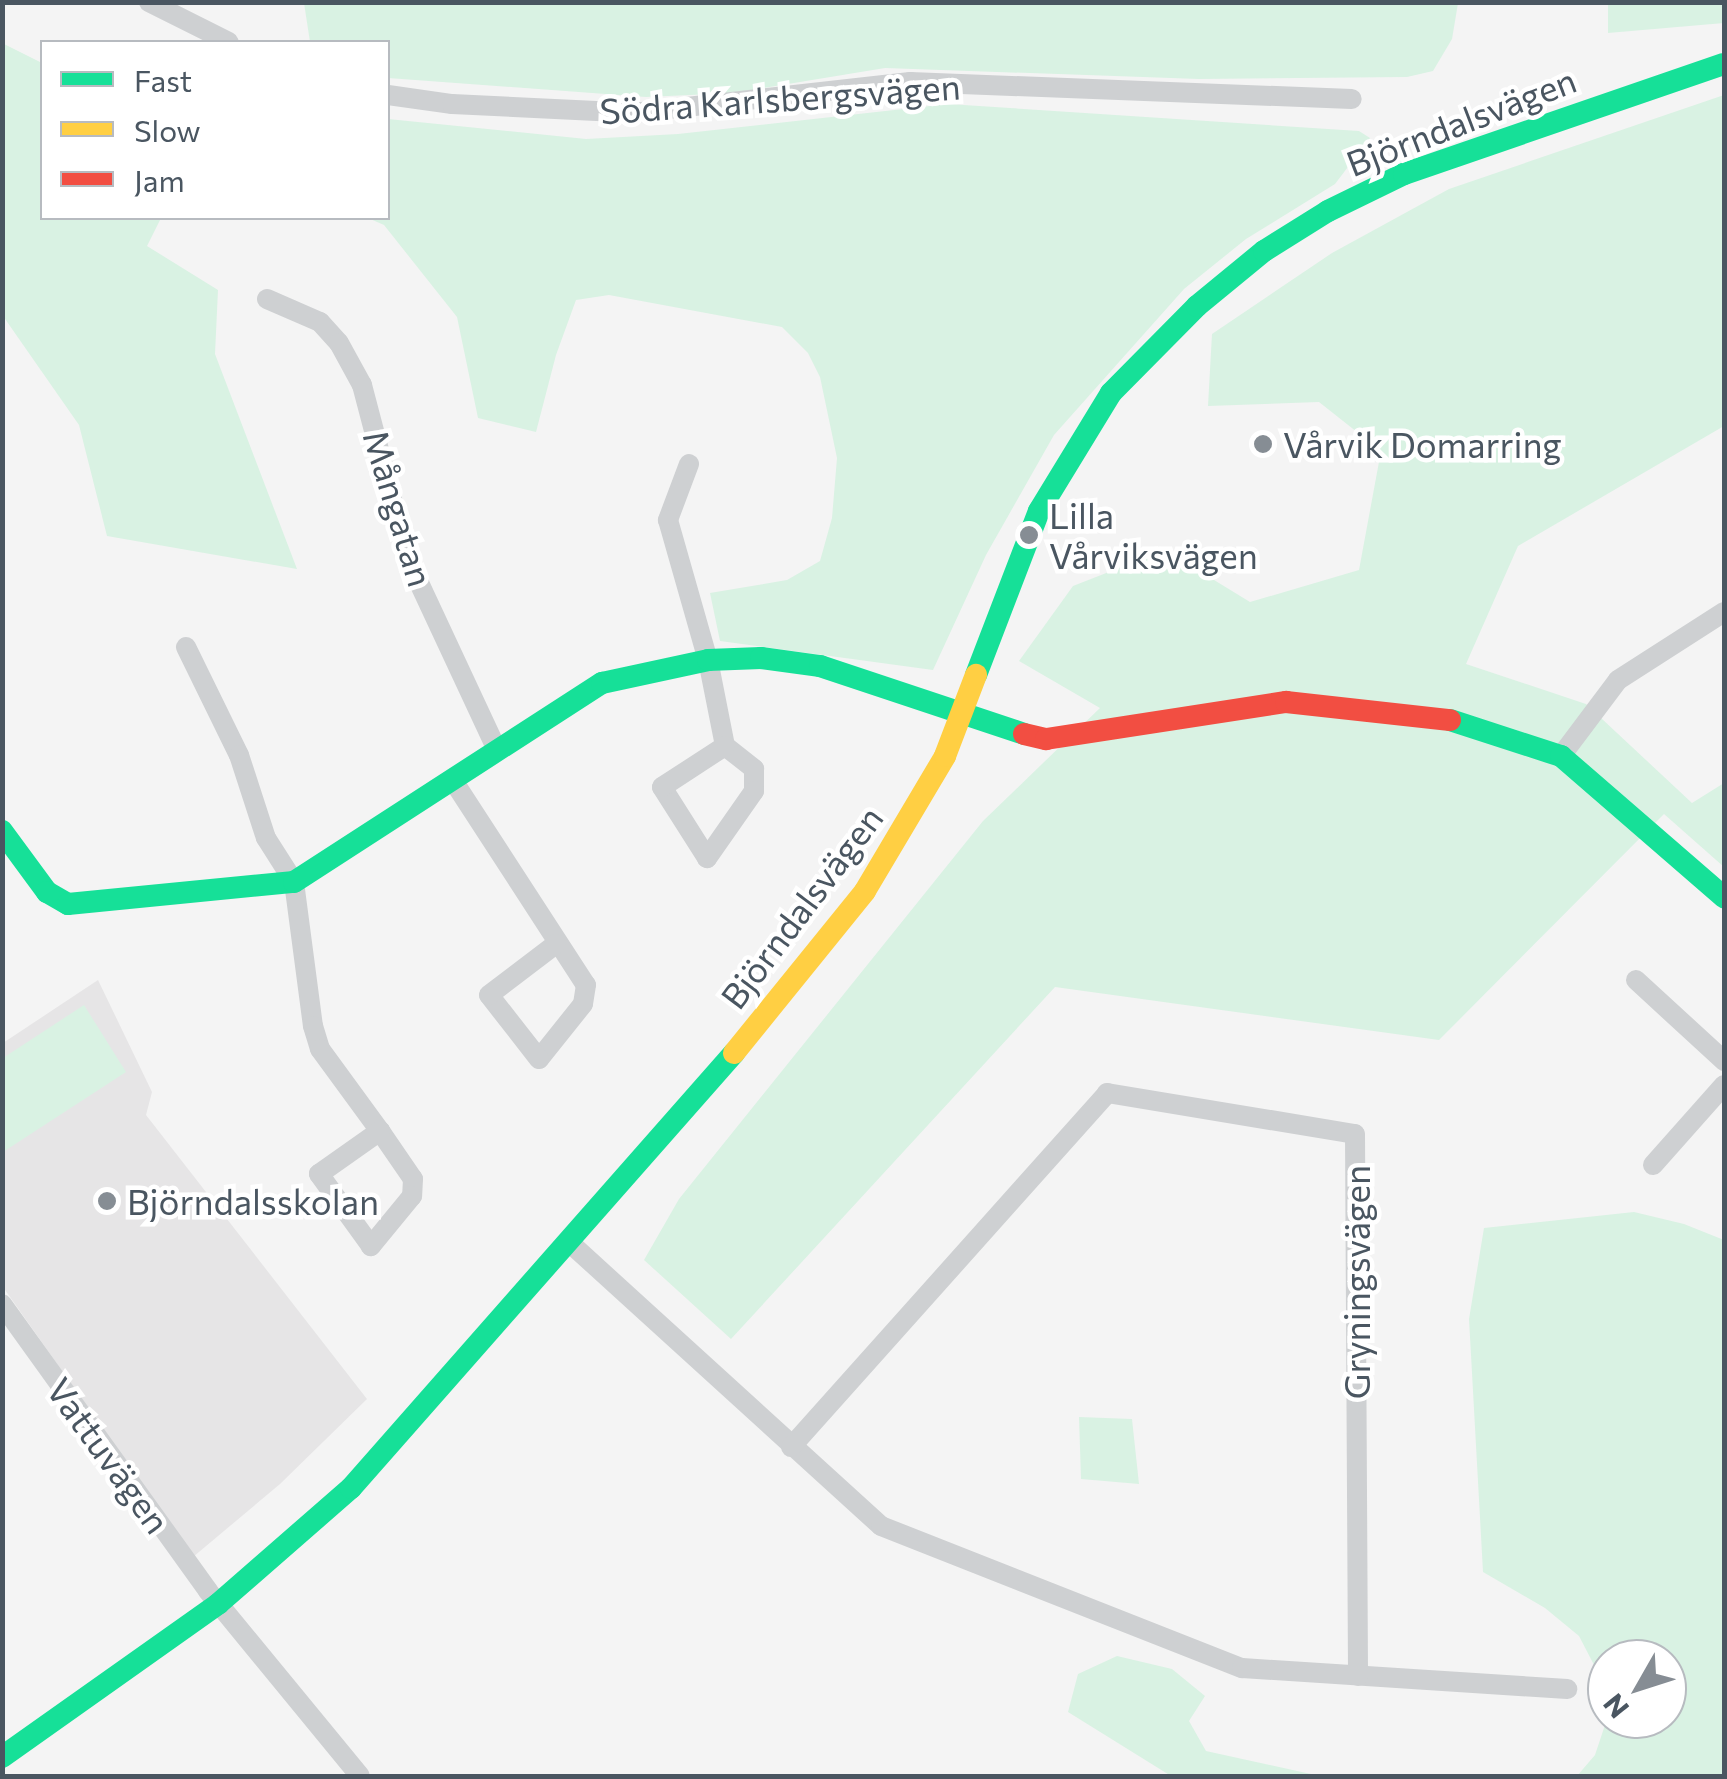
<!DOCTYPE html>
<html>
<head>
<meta charset="utf-8">
<style>
  body { margin:0 }
  #map { position:relative; width:1727px; height:1779px; overflow:hidden; background:#f4f4f4; font-family:Commissioner,sans-serif }
  div>[style] { position:absolute }
  .education>* { inset:0; background:#e6e5e6 }
  .green>* { inset:0; background:#d9f2e3 }
  .street>* { height:20px; margin:-10px; padding:0 10px; transform-origin:10px; border-radius:10px; background:#ced0d2 }
  .fast>* { height:22px; margin:-11px; padding:0 11px; transform-origin:11px; border-radius:11px; background:#16e098 }
  .slow>* { height:22px; margin:-11px; padding:0 11px; transform-origin:11px; border-radius:11px; background:#ffcf43 }
  .jam>* { height:22px; margin:-11px; padding:0 11px; transform-origin:11px; border-radius:11px; background:#f24e42 }
  .dots>* { width:28px; height:28px; translate:-50% -50%; box-sizing:border-box; border:5px solid #fff; border-radius:50% }
  span { translate:-50% -50%; white-space:nowrap; text-align:center; line-height:1.15; -webkit-text-stroke:9px #fff; paint-order:stroke }
  .street-label { font-size:35px; color:#4a5661 }
  .poi-label { font-size:35px; color:#4a5661 }
  .left { translate:0 -50%; text-align:left }
  .frame { position:absolute; inset:0; border:5px solid #4a5661; pointer-events:none }
  .legend { position:absolute; left:40px; top:40px; width:350px; height:180px; box-sizing:border-box; background:#fff; border:2px solid #b7bbc0; margin:0; padding:12px 18px; list-style:none; font-size:30px; color:#4a5661 }
  .legend li { display:flex; align-items:center; gap:20px; height:50px }
  .legend b { width:50px; border:2px solid #b7bbc0 }
  .north { position:absolute; left:1587px; top:1639px; width:100px; height:100px; box-sizing:border-box; background:#fff; border:2px solid #b7bbc0; border-radius:50%; rotate:231deg; font-size:28px; font-weight:700; line-height:40px; text-align:center; color:#4a5661 }
  .north::after { content:''; display:block; margin:auto; width:35px; height:45px; background:#868d94; clip-path:polygon(50% 0,100% 100%,50% 72%,0 100%) }
</style>
</head>
<body>
<div id="map">
  <div class="education">
    <div style="clip-path:polygon(98px 980px,152px 1092px,146px 1115px,367px 1399px,280px 1484px,193px 1557px,3px 1287px,3px 1043px)"></div>
  </div>
  <div class="green">
    <div style="clip-path:polygon(304px 3px,1458px 3px,1452px 39px,1433px 71px,1407px 77px,1199px 79px,885px 68px,734px 93px,646px 97px,388px 78px,388px 42px,310px 42px)"></div>
    <div style="clip-path:polygon(1608px 3px,1724px 3px,1724px 23px,1608px 33px)"></div>
    <div style="clip-path:polygon(2px 43px,42px 63px,42px 218px,161px 218px,147px 246px,218px 290px,215px 354px,297px 569px,107px 536px,79px 425px,3px 316px)"></div>
    <div style="clip-path:polygon(1724px 95px,1724px 426px,1518px 546px,1466px 664px,1586px 704px,1692px 803px,1724px 783px,1724px 867px,1664px 814px,1439px 1040px,1055px 987px,731px 1339px,644px 1260px,679px 1199px,983px 821px,1100px 708px,1019px 661px,1073px 586px,1165px 550px,1250px 602px,1359px 570px,1381px 451px,1319px 402px,1208px 406px,1212px 334px,1332px 253px,1449px 189px)"></div>
    <div style="clip-path:polygon(948px 104px,1359px 131px,1370px 138px,1335px 184px,1246px 239px,1184px 289px,1054px 435px,986px 555px,933px 670px,720px 641px,710px 593px,787px 580px,820px 561px,832px 518px,837px 458px,820px 377px,808px 353px,782px 327px,609px 295px,576px 300px,556px 355px,536px 432px,478px 418px,457px 317px,384px 225px,368px 218px,388px 218px,388px 119px,586px 139px,678px 134px)"></div>
    <div style="clip-path:polygon(84px 1005px,126px 1072px,3px 1152px,3px 1058px)"></div>
    <div style="clip-path:polygon(1634px 1212px,1684px 1224px,1724px 1240px,1724px 1776px,1577px 1776px,1595px 1755px,1607px 1719px,1667px 1719px,1667px 1659px,1607px 1659px,1607px 1690px,1579px 1636px,1545px 1608px,1483px 1572px,1469px 1319px,1484px 1228px)"></div>
    <div style="clip-path:polygon(1079px 1417px,1132px 1419px,1139px 1484px,1081px 1479px)"></div>
    <div style="clip-path:polygon(1117px 1656px,1172px 1669px,1205px 1696px,1189px 1721px,1206px 1751px,1320px 1776px,1171px 1776px,1068px 1712px,1078px 1674px)"></div>
  </div>
  <div class="street">
    <div style="left:149px;top:2px;width:89px;rotate:26.6deg"></div>
    <div style="left:388px;top:95px;width:65px;rotate:8deg"></div>
    <div style="left:452px;top:104px;width:181px;rotate:2.8deg"></div>
    <div style="left:633px;top:113px;width:279px;rotate:-6.4deg"></div>
    <div style="left:910px;top:82px;width:442px;rotate:2.2deg"></div>
    <div style="left:267px;top:299px;width:58px;rotate:23.5deg"></div>
    <div style="left:320px;top:322px;width:28px;rotate:48deg"></div>
    <div style="left:339px;top:343px;width:48px;rotate:61.3deg"></div>
    <div style="left:362px;top:385px;width:178px;rotate:75.3deg"></div>
    <div style="left:407px;top:557px;width:213px;rotate:65deg"></div>
    <div style="left:689px;top:464px;width:60px;rotate:110.6deg"></div>
    <div style="left:668px;top:520px;width:146px;rotate:74.1deg"></div>
    <div style="left:708px;top:660px;width:88px;rotate:78.8deg"></div>
    <div style="left:725px;top:746px;width:37px;rotate:38deg"></div>
    <div style="left:754px;top:769px;width:22px;rotate:90deg"></div>
    <div style="left:754px;top:791px;width:82px;rotate:125deg"></div>
    <div style="left:707px;top:858px;width:84px;rotate:-122.4deg"></div>
    <div style="left:662px;top:787px;width:75px;rotate:-33.1deg"></div>
    <div style="left:186px;top:647px;width:120px;rotate:63.9deg"></div>
    <div style="left:239px;top:755px;width:87px;rotate:72deg"></div>
    <div style="left:266px;top:838px;width:52px;rotate:57.5deg"></div>
    <div style="left:294px;top:882px;width:145px;rotate:82.5deg"></div>
    <div style="left:313px;top:1026px;width:24px;rotate:73deg"></div>
    <div style="left:320px;top:1049px;width:102px;rotate:53.8deg"></div>
    <div style="left:380px;top:1131px;width:58px;rotate:55.5deg"></div>
    <div style="left:413px;top:1179px;width:17px;rotate:93deg"></div>
    <div style="left:412px;top:1196px;width:65px;rotate:129.4deg"></div>
    <div style="left:371px;top:1246px;width:89px;rotate:-125.8deg"></div>
    <div style="left:319px;top:1174px;width:75px;rotate:-35.2deg"></div>
    <div style="left:1561px;top:756px;width:95px;rotate:-53.1deg"></div>
    <div style="left:1618px;top:680px;width:126px;rotate:-32.7deg"></div>
    <div style="left:454px;top:782px;width:242px;rotate:57deg"></div>
    <div style="left:586px;top:985px;width:19px;rotate:99deg"></div>
    <div style="left:583px;top:1004px;width:70px;rotate:128.7deg"></div>
    <div style="left:539px;top:1059px;width:81px;rotate:-128deg"></div>
    <div style="left:489px;top:995px;width:84px;rotate:-37.3deg"></div>
    <div style="left:1636px;top:980px;width:120px;rotate:42.6deg"></div>
    <div style="left:1653px;top:1165px;width:107px;rotate:-48.4deg"></div>
    <div style="left:570px;top:1243px;width:420px;rotate:42.3deg"></div>
    <div style="left:881px;top:1526px;width:388px;rotate:21.5deg"></div>
    <div style="left:1242px;top:1668px;width:326px;rotate:3.7deg"></div>
    <div style="left:2px;top:1304px;width:353px;rotate:54.3deg"></div>
    <div style="left:208px;top:1591px;width:239px;rotate:50.6deg"></div>
    <div style="left:791px;top:1447px;width:475px;rotate:-48.2deg"></div>
    <div style="left:1107px;top:1093px;width:251px;rotate:9.4deg"></div>
    <div style="left:1355px;top:1134px;width:542px;rotate:89.68deg"></div>
  </div>
  <div class="fast">
    <div style="left:976px;top:675px;width:176px;rotate:-69deg"></div>
    <div style="left:1039px;top:511px;width:138px;rotate:-58.6deg"></div>
    <div style="left:1111px;top:393px;width:122px;rotate:-45.3deg"></div>
    <div style="left:1197px;top:306px;width:87px;rotate:-39.4deg"></div>
    <div style="left:1264px;top:251px;width:75px;rotate:-32deg"></div>
    <div style="left:1328px;top:211px;width:85px;rotate:-26deg"></div>
    <div style="left:1404px;top:174px;width:338px;rotate:-19deg"></div>
    <div style="left:1450px;top:720px;width:117px;rotate:18deg"></div>
    <div style="left:1561px;top:756px;width:216px;rotate:40.9deg"></div>
    <div style="left:2px;top:831px;width:76px;rotate:53.6deg"></div>
    <div style="left:47px;top:892px;width:24px;rotate:30deg"></div>
    <div style="left:68px;top:904px;width:227px;rotate:-5.6deg"></div>
    <div style="left:294px;top:882px;width:367px;rotate:-32.9deg"></div>
    <div style="left:602px;top:683px;width:108px;rotate:-12.2deg"></div>
    <div style="left:708px;top:660px;width:53px;rotate:-2.2deg"></div>
    <div style="left:761px;top:658px;width:60px;rotate:7.7deg"></div>
    <div style="left:820px;top:666px;width:215px;rotate:18.4deg"></div>
    <div style="left:2px;top:1757px;width:265px;rotate:-35.3deg"></div>
    <div style="left:218px;top:1604px;width:176px;rotate:-41.1deg"></div>
    <div style="left:351px;top:1488px;width:580px;rotate:-48.64deg"></div>
  </div>
  <div class="slow">
    <div style="left:734px;top:1053px;width:208px;rotate:-51deg"></div>
    <div style="left:865px;top:891px;width:157px;rotate:-59.3deg"></div>
    <div style="left:945px;top:756px;width:87px;rotate:-69.1deg"></div>
  </div>
  <div class="jam">
    <div style="left:1024px;top:734px;width:23px;rotate:13deg"></div>
    <div style="left:1046px;top:739px;width:243px;rotate:-8.8deg"></div>
    <div style="left:1286px;top:702px;width:165px;rotate:6.3deg"></div>
  </div>
  <div class="dots">
    <div style="left:1263px;top:444px;background:#868d94"></div>
    <div style="left:1029px;top:535px;background:#868d94"></div>
    <div style="left:107px;top:1201px;background:#868d94"></div>
  </div>
  <div class="street-label">
    <span style="left:780px;top:98px;rotate:-4deg">Södra Karlsbergsvägen</span>
    <span style="left:1461px;top:121px;rotate:-21deg">Björndalsvägen</span>
    <span style="left:399px;top:508px;rotate:73deg">Mångatan</span>
    <span style="left:801px;top:907px;rotate:-53deg">Björndalsvägen</span>
    <span style="left:1356px;top:1282px;rotate:-90deg">Gryningsvägen</span>
    <span style="left:109px;top:1455px;rotate:54deg">Vattuvägen</span>
  </div>
  <div class="poi-label">
    <span class="left" style="left:1283px;top:444px">Vårvik Domarring</span>
    <span class="left" style="left:1049px;top:535px">Lilla<br>Vårviksvägen</span>
    <span class="left" style="left:127px;top:1201px">Björndalsskolan</span>
  </div>
  <div class="frame"></div>
  <ul class="legend">
  <li><b style="height:12px;background:#16e098"></b>Fast</li>
  <li><b style="height:12px;background:#ffcf43"></b>Slow</li>
  <li><b style="height:12px;background:#f24e42"></b>Jam</li>
  </ul>
  <div class="north">N</div>
</div>
</body>
</html>
